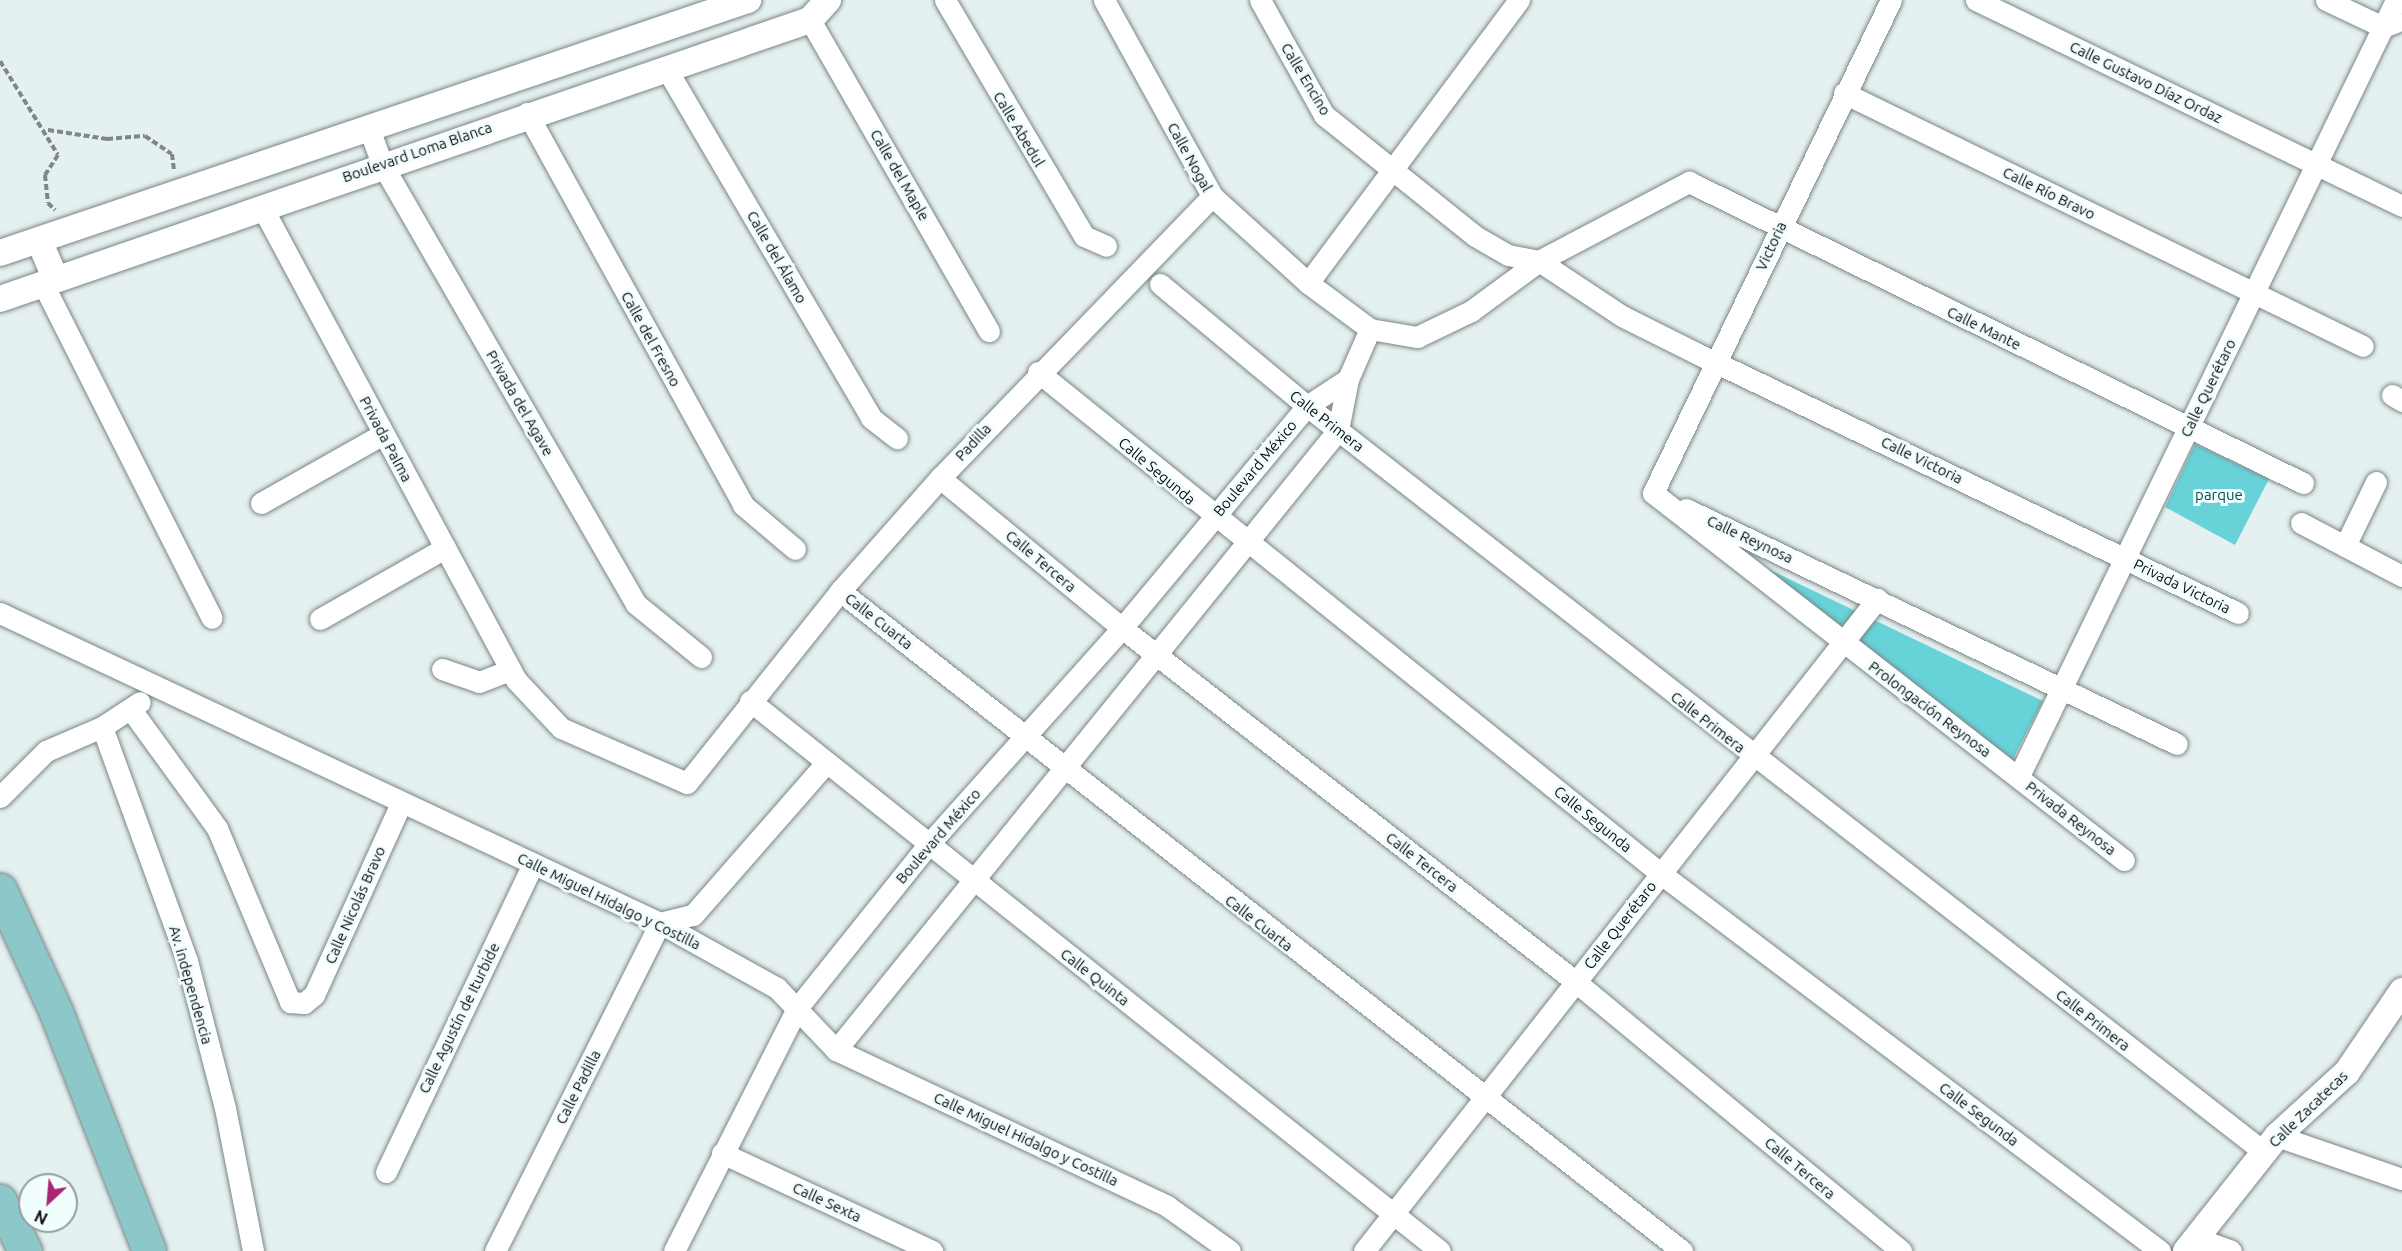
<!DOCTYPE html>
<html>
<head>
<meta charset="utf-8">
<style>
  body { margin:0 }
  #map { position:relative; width:2402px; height:1251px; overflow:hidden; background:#e5f0f0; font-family:Ubuntu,sans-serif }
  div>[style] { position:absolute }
  .green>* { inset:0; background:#67d3d9 }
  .path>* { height:4px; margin-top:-2px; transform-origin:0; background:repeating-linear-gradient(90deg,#808787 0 6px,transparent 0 9px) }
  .roads { filter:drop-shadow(0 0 2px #7b8585) drop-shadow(0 0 2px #7b8585) }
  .minor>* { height:21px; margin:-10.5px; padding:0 10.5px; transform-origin:10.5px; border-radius:10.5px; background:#fff }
  .tertiary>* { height:26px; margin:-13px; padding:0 13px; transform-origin:13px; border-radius:13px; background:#fff }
  .primary>* { height:33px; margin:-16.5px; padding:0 16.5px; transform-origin:16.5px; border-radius:16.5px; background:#8cc7ca }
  span { translate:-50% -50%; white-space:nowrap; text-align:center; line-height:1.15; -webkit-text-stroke:6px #f2fdfe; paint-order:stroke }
  .street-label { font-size:15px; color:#090c0c }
  .park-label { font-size:15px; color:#054c4f }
  .north { position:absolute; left:18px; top:1173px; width:60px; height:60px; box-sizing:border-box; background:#f2fdfe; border:2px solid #959d9d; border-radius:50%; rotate:206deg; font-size:16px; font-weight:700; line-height:24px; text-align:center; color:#090c0c }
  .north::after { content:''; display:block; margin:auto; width:21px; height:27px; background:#a82672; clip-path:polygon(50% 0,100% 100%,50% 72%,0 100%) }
</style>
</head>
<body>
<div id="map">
  <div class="green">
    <div style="clip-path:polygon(2195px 444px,2269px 479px,2235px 545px,2165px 507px)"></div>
    <div style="clip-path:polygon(1739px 555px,2043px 701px,2012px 761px)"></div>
  </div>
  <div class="path">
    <div style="left:0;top:61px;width:110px;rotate:58.3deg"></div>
    <div style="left:58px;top:155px;width:24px;rotate:123deg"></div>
    <div style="left:45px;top:175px;width:28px;rotate:84deg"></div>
    <div style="left:48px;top:203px;width:10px;rotate:45deg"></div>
    <div style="left:48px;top:130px;width:60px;rotate:8.7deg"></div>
    <div style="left:107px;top:139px;width:38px;rotate:-5deg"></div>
    <div style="left:145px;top:136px;width:32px;rotate:34deg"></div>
    <div style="left:172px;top:154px;width:17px;rotate:83deg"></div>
  </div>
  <div class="roads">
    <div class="minor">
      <div style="left:945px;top:0;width:274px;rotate:59.5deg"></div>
      <div style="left:1084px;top:236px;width:24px;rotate:24deg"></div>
      <div style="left:1104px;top:0;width:224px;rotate:61.1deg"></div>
      <div style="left:1212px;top:196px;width:130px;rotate:42.2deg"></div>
      <div style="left:1308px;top:283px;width:77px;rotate:36.6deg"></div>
      <div style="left:1260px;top:0;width:132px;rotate:60.9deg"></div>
      <div style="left:1324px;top:115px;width:193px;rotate:38.7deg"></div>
      <div style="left:1475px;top:236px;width:38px;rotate:30deg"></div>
      <div style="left:1508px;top:255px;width:32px;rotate:11deg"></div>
      <div style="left:1539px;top:261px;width:100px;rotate:33.5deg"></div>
      <div style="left:1622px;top:316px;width:83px;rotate:26.6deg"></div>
      <div style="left:1696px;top:353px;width:601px;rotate:25.63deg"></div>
      <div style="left:1976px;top:0;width:473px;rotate:25.8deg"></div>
      <div style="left:2326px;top:0;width:63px;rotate:25.3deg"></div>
      <div style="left:2383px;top:27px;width:14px;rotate:-21deg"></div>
      <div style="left:810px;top:20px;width:359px;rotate:60.1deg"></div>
      <div style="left:666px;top:68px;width:406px;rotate:59.6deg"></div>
      <div style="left:871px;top:418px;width:33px;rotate:38deg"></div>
      <div style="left:1844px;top:93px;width:577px;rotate:25.99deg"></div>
      <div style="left:527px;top:113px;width:448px;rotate:61.1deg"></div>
      <div style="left:743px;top:505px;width:68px;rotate:40.2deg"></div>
      <div style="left:368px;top:126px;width:40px;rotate:69.8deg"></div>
      <div style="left:382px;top:164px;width:508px;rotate:60deg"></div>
      <div style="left:636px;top:604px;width:84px;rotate:39.2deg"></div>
      <div style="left:262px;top:207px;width:537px;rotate:61.76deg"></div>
      <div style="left:516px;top:680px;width:66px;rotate:46.8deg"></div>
      <div style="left:561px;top:728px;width:137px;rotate:23.6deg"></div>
      <div style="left:687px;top:783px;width:246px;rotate:-51.4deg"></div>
      <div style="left:840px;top:591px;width:151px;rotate:-48.5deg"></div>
      <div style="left:940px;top:478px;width:392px;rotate:-46deg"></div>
      <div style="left:1308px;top:283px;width:353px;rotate:-53.3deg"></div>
      <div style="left:43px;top:284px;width:374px;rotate:63.2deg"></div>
      <div style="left:1160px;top:284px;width:191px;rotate:39.7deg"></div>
      <div style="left:1307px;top:406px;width:1213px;rotate:37.94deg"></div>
      <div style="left:1038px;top:372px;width:799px;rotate:38.85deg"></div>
      <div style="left:1660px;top:873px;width:627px;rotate:37.09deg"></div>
      <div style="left:2392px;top:395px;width:12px;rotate:31deg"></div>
      <div style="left:940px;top:478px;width:236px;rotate:39.5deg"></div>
      <div style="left:1122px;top:628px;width:576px;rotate:37.94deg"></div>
      <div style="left:1576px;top:982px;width:422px;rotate:39.6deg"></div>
      <div style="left:1653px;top:493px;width:597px;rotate:37.93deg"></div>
      <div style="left:1653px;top:493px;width:547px;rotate:-64.23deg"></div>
      <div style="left:261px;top:503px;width:140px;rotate:-29.5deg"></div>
      <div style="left:1686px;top:509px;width:544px;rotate:25.58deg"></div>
      <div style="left:2301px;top:523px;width:114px;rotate:27.7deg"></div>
      <div style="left:2345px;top:546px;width:71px;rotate:-64.2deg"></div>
      <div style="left:840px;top:591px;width:1070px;rotate:38.09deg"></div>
      <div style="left:0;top:613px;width:729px;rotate:25.16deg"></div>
      <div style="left:660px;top:923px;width:134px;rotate:29.1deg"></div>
      <div style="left:777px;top:988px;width:86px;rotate:46.4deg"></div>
      <div style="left:836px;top:1050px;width:366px;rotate:25.2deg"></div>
      <div style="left:1167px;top:1206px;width:77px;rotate:35.5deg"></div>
      <div style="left:320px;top:619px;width:144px;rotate:-29.6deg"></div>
      <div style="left:442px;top:669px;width:39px;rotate:19deg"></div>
      <div style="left:479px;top:682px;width:34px;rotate:-21deg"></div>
      <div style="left:750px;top:701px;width:882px;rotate:38.56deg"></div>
      <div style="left:132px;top:711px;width:145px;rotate:54deg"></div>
      <div style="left:217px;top:828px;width:189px;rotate:67.2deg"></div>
      <div style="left:290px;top:1002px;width:14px;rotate:4deg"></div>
      <div style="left:304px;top:1003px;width:13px;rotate:-39deg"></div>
      <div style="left:314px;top:995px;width:211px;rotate:-65.6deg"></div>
      <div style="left:102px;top:727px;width:249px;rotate:70deg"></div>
      <div style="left:187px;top:961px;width:152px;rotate:75.5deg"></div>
      <div style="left:225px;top:1108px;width:146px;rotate:78.9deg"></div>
      <div style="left:2019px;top:776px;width:863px;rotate:-64.09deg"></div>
      <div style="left:0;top:797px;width:65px;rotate:-45deg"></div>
      <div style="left:46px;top:751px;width:61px;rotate:-23.2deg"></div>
      <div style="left:102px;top:727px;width:45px;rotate:-33.3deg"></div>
      <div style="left:836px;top:1050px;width:798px;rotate:-51deg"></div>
      <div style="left:1338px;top:430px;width:52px;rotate:-78.9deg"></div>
      <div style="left:1348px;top:379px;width:55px;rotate:-66.3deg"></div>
      <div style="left:1370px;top:329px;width:48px;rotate:9.7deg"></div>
      <div style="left:1417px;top:337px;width:60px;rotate:-25.7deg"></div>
      <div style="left:1471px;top:311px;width:84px;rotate:-36.3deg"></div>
      <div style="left:1539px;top:261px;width:170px;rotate:-27.8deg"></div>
      <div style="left:1689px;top:182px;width:684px;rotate:26.12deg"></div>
      <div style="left:2277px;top:1136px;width:132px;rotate:19deg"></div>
      <div style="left:722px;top:1153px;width:232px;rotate:25deg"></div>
      <div style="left:386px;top:1172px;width:341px;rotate:-64.5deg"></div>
      <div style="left:2196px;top:1238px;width:37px;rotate:20deg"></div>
      <div style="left:495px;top:1251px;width:367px;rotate:-63.3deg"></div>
      <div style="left:660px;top:923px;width:34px;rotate:-14deg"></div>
      <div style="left:693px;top:915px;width:203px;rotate:-48.8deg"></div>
      <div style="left:674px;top:1251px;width:274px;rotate:-63.1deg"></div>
      <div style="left:798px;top:1007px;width:208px;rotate:-51.3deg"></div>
      <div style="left:928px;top:845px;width:291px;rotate:-48.2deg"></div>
      <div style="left:1122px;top:628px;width:289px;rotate:-50.2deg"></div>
      <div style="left:1307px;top:406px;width:49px;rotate:-33.4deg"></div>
      <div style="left:1364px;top:1251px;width:830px;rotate:-51.8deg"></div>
    </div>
    <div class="tertiary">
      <div style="left:39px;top:240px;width:43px;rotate:67deg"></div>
      <div style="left:0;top:253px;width:790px;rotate:-18.69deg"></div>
      <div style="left:0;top:299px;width:857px;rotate:-19.01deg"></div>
      <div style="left:810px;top:20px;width:27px;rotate:-48deg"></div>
      <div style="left:2186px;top:1251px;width:147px;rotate:-51.6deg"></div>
      <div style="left:2277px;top:1136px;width:95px;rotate:-42.4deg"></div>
      <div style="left:2347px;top:1072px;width:98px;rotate:-55.8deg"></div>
    </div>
    <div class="primary">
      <div style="left:0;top:890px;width:134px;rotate:65.3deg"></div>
      <div style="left:56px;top:1012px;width:256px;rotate:68.7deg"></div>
      <div style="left:0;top:1201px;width:56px;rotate:63.4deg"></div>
    </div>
  </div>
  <div class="street-label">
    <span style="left:1306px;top:79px;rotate:59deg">Calle Encino</span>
    <span style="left:2146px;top:82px;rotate:26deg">Calle Gustavo Díaz Ordaz</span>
    <span style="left:1019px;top:129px;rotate:59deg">Calle Abedul</span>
    <span style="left:417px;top:152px;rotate:-19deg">Boulevard Loma Blanca</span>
    <span style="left:1190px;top:157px;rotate:61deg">Calle Nogal</span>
    <span style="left:900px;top:175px;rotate:60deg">Calle del Maple</span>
    <span style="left:2049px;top:193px;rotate:26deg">Calle Río Bravo</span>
    <span style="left:1771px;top:246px;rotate:-65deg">Victoria</span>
    <span style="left:777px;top:257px;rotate:60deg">Calle del Álamo</span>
    <span style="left:1984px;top:328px;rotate:26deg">Calle Mante</span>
    <span style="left:651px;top:339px;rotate:61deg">Calle del Fresno</span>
    <span style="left:2208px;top:388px;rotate:-64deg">Calle Querétaro</span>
    <span style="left:520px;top:403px;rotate:60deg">Privada del Agave</span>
    <span style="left:1327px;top:421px;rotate:38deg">Calle Primera</span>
    <span style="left:386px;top:439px;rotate:62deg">Privada Palma</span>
    <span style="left:973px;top:442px;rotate:-47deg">Padilla</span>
    <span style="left:1922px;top:460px;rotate:26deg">Calle Victoria</span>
    <span style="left:1255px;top:468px;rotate:-50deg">Boulevard México</span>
    <span style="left:1157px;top:471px;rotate:40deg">Calle Segunda</span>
    <span style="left:1750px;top:539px;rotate:25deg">Calle Reynosa</span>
    <span style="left:1041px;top:561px;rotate:40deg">Calle Tercera</span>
    <span style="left:2182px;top:586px;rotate:26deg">Privada Victoria</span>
    <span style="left:879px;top:621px;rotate:38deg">Calle Cuarta</span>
    <span style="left:1930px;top:709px;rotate:37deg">Prolongación Reynosa</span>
    <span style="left:1708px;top:722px;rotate:38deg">Calle Primera</span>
    <span style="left:2071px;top:818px;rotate:38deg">Privada Reynosa</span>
    <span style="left:1593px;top:819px;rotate:39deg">Calle Segunda</span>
    <span style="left:938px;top:836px;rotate:-49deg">Boulevard México</span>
    <span style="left:1422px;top:862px;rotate:38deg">Calle Tercera</span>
    <span style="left:609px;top:901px;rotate:26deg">Calle Miguel Hidalgo y Costilla</span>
    <span style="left:355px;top:905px;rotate:-66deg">Calle Nicolás Bravo</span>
    <span style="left:1259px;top:923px;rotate:38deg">Calle Cuarta</span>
    <span style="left:1620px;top:925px;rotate:-52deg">Calle Querétaro</span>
    <span style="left:1095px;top:977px;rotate:38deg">Calle Quinta</span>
    <span style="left:191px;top:985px;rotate:74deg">Av. independencia</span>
    <span style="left:459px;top:1018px;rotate:-64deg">Calle Agustín de Iturbide</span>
    <span style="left:2093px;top:1020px;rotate:38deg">Calle Primera</span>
    <span style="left:578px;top:1087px;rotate:-63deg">Calle Padilla</span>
    <span style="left:2308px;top:1109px;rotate:-44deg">Calle Zacatecas</span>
    <span style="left:1979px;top:1114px;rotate:37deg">Calle Segunda</span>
    <span style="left:1026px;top:1139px;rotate:25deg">Calle Miguel Hidalgo y Costilla</span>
    <span style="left:1800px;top:1168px;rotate:40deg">Calle Tercera</span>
    <span style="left:827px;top:1202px;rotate:25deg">Calle Sexta</span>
  </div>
  <div class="park-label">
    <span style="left:2219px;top:495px">parque</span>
  </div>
  <div class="north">N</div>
</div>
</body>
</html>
